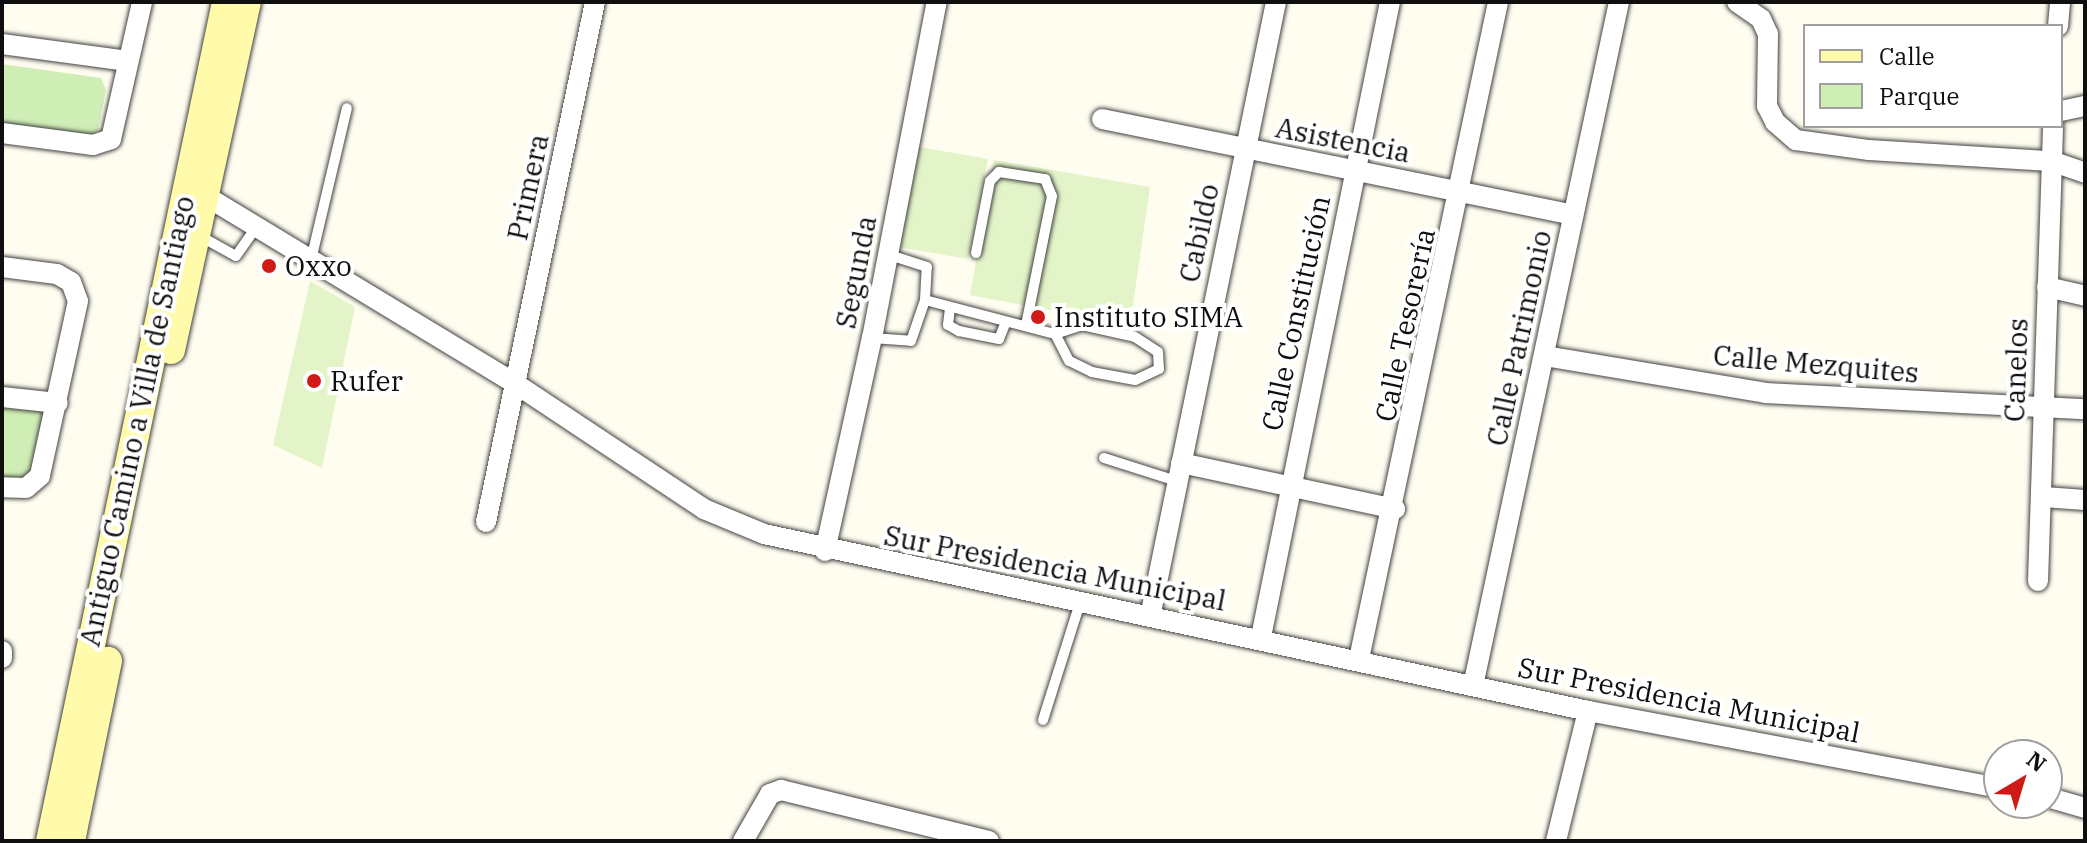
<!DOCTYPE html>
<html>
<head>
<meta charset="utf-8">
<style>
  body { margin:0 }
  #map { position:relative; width:2087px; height:843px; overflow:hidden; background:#fffdf0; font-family:"IBM Plex Serif",serif }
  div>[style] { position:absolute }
  .green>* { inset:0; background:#cfeeb5 }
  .pitch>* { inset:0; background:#e2f4c8 }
  .roads { filter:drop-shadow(0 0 2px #424242) drop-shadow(0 0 2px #424242) }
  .lane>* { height:10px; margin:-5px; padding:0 5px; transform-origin:5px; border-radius:5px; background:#fff }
  .street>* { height:20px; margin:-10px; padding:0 10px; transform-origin:10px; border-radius:10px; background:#fff }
  .secondary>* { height:28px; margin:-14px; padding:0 14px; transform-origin:14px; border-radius:14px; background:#fffbab }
  .dots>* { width:22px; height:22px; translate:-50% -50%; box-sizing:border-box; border:4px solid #fff; border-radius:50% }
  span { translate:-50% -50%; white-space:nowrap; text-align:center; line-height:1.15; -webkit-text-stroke:8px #fff; paint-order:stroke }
  .street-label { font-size:28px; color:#0f0f0f }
  .poi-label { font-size:28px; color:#0f0f0f }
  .left { translate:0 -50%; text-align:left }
  .frame { position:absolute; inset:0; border:4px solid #0f0f0f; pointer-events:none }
  .legend { position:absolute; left:1803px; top:24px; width:260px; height:104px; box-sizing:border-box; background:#fff; border:2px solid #9f9f9f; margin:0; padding:10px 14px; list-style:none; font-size:24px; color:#0f0f0f }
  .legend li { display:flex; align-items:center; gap:16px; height:40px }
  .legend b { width:40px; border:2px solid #9f9f9f }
  .north { position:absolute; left:1983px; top:739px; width:80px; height:80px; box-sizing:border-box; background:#fff; border:2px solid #9f9f9f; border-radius:50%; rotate:38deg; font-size:22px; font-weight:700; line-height:32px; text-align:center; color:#0f0f0f }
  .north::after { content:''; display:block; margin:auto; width:28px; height:36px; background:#ce1b17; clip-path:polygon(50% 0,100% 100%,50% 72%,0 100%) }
</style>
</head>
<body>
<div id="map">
  <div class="green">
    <div style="clip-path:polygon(2px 64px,101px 78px,106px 90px,98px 130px,88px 137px,2px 126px)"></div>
    <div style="clip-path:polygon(2px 407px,45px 412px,31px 479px,2px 478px)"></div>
  </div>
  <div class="pitch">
    <div style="clip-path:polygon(919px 147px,988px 159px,968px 259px,898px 247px)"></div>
    <div style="clip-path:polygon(994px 160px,1150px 187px,1130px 325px,970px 295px)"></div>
    <div style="clip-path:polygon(310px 281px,355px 307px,322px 468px,273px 445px)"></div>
  </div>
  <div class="roads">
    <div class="lane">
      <div style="left:198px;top:235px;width:43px;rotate:28.9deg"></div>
      <div style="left:236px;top:256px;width:35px;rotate:-55deg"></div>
      <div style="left:976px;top:253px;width:73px;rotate:-79deg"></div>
      <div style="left:990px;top:181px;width:13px;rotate:-45deg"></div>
      <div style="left:999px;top:172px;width:47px;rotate:8.7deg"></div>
      <div style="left:1045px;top:179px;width:18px;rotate:68deg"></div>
      <div style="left:1052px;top:196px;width:132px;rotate:101.4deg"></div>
      <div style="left:311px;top:260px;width:156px;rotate:-76.7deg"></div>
      <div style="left:925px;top:300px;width:134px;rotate:14.7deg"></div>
      <div style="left:1055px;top:334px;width:28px;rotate:-18deg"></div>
      <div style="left:1082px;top:325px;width:54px;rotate:12.8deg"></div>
      <div style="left:1135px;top:337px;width:27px;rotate:33deg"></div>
      <div style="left:1158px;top:352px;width:17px;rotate:87deg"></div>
      <div style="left:1159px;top:369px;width:26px;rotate:155deg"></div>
      <div style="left:1135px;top:380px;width:44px;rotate:-169.5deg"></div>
      <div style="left:1092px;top:372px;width:25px;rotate:-154deg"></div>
      <div style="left:1069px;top:361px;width:30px;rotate:-117deg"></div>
      <div style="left:950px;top:308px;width:17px;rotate:97deg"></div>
      <div style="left:948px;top:325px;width:13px;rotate:29deg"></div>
      <div style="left:959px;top:331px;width:41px;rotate:11.3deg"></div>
      <div style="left:999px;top:339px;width:18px;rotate:-68deg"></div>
      <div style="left:872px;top:338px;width:39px;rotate:4deg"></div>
      <div style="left:911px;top:341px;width:43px;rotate:-71.1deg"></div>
      <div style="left:925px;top:300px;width:33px;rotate:-87deg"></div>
      <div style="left:927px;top:267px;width:40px;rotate:-162deg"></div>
      <div style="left:1104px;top:458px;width:76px;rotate:17.7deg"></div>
      <div style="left:1043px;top:720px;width:123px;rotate:-72.5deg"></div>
    </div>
    <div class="street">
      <div style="left:1737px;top:2px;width:29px;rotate:35deg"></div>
      <div style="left:1761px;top:19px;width:17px;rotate:65deg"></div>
      <div style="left:1768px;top:34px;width:72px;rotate:90.8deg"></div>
      <div style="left:1767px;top:106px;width:18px;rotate:63deg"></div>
      <div style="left:1775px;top:122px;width:28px;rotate:41deg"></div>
      <div style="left:1796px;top:140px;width:74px;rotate:7.8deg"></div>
      <div style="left:1869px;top:150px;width:182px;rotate:3.5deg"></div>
      <div style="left:2051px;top:161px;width:36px;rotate:19deg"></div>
      <div style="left:2058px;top:26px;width:24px;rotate:-85deg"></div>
      <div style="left:2px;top:44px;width:127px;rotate:7.7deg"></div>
      <div style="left:2061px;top:111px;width:25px;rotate:-12deg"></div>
      <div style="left:1102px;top:119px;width:481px;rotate:11.5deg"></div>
      <div style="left:2px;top:133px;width:92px;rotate:7.5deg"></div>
      <div style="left:93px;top:145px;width:19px;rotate:-18deg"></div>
      <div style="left:111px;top:139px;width:140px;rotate:-77.2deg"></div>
      <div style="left:194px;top:189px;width:376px;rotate:31.2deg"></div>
      <div style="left:516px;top:384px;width:226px;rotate:33.6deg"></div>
      <div style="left:704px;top:509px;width:65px;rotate:22.6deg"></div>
      <div style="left:764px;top:534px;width:843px;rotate:12.12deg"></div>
      <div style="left:1588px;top:711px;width:418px;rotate:10.6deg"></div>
      <div style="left:2px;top:267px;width:55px;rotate:7.3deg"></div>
      <div style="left:57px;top:274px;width:16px;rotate:30deg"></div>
      <div style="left:71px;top:282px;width:20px;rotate:70deg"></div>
      <div style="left:78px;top:301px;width:179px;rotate:102.3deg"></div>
      <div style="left:40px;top:476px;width:18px;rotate:139deg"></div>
      <div style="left:26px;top:488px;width:24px;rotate:-178deg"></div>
      <div style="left:2047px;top:287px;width:39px;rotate:13deg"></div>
      <div style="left:1545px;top:356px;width:223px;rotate:9.5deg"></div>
      <div style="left:1765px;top:393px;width:320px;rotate:2.9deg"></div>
      <div style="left:2px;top:397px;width:56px;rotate:6.1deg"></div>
      <div style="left:1181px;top:463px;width:219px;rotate:12.1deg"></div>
      <div style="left:2044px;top:497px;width:41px;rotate:4.2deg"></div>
      <div style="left:486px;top:522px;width:531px;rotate:-78.16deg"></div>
      <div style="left:825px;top:551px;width:218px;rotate:-77.6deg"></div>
      <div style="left:872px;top:338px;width:342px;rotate:-79.1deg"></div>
      <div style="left:2038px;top:581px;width:455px;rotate:-88.1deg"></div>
      <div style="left:1150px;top:617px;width:628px;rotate:-78.42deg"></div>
      <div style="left:1261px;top:637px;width:648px;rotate:-78.52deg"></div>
      <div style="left:2px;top:651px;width:7px;rotate:90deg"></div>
      <div style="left:1359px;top:659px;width:672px;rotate:-78.05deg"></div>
      <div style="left:1473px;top:686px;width:699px;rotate:-77.95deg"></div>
      <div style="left:2047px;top:797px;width:40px;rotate:16deg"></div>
      <div style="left:743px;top:841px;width:54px;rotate:-60.1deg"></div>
      <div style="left:770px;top:794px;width:12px;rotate:-20deg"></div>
      <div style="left:781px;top:790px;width:214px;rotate:13.8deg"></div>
      <div style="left:1556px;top:841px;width:134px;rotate:-76.2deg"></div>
    </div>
    <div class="secondary">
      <div style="left:171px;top:350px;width:356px;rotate:-77.7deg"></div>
      <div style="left:50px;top:841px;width:857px;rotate:-78.15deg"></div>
      <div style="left:71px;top:841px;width:184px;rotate:-78.4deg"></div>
    </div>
  </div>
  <div class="dots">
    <div style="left:269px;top:266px;background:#ce1b17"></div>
    <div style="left:1038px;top:317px;background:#ce1b17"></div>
    <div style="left:314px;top:381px;background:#ce1b17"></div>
  </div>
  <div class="street-label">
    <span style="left:1343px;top:140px;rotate:11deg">Asistencia</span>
    <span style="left:528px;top:187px;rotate:-78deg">Primera</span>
    <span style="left:1199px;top:233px;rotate:-78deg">Cabildo</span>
    <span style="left:856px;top:272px;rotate:-79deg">Segunda</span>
    <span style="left:1296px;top:313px;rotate:-78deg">Calle Constitución</span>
    <span style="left:1405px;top:325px;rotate:-78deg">Calle Tesorería</span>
    <span style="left:1519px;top:338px;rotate:-78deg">Calle Patrimonio</span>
    <span style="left:1816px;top:364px;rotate:5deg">Calle Mezquites</span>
    <span style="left:2016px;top:370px;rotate:-88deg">Canelos</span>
    <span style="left:137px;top:421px;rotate:-78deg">Antiguo Camino a Villa de Santiago</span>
    <span style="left:1055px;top:568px;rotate:11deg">Sur Presidencia Municipal</span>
    <span style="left:1689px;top:700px;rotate:11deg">Sur Presidencia Municipal</span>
  </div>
  <div class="poi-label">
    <span class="left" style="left:285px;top:266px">Oxxo</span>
    <span class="left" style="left:1054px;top:317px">Instituto SIMA</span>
    <span class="left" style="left:330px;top:381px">Rufer</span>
  </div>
  <div class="frame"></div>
  <ul class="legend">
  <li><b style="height:10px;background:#fffbab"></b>Calle</li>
  <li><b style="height:22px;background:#cfeeb5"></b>Parque</li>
  </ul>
  <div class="north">N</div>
</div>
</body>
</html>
